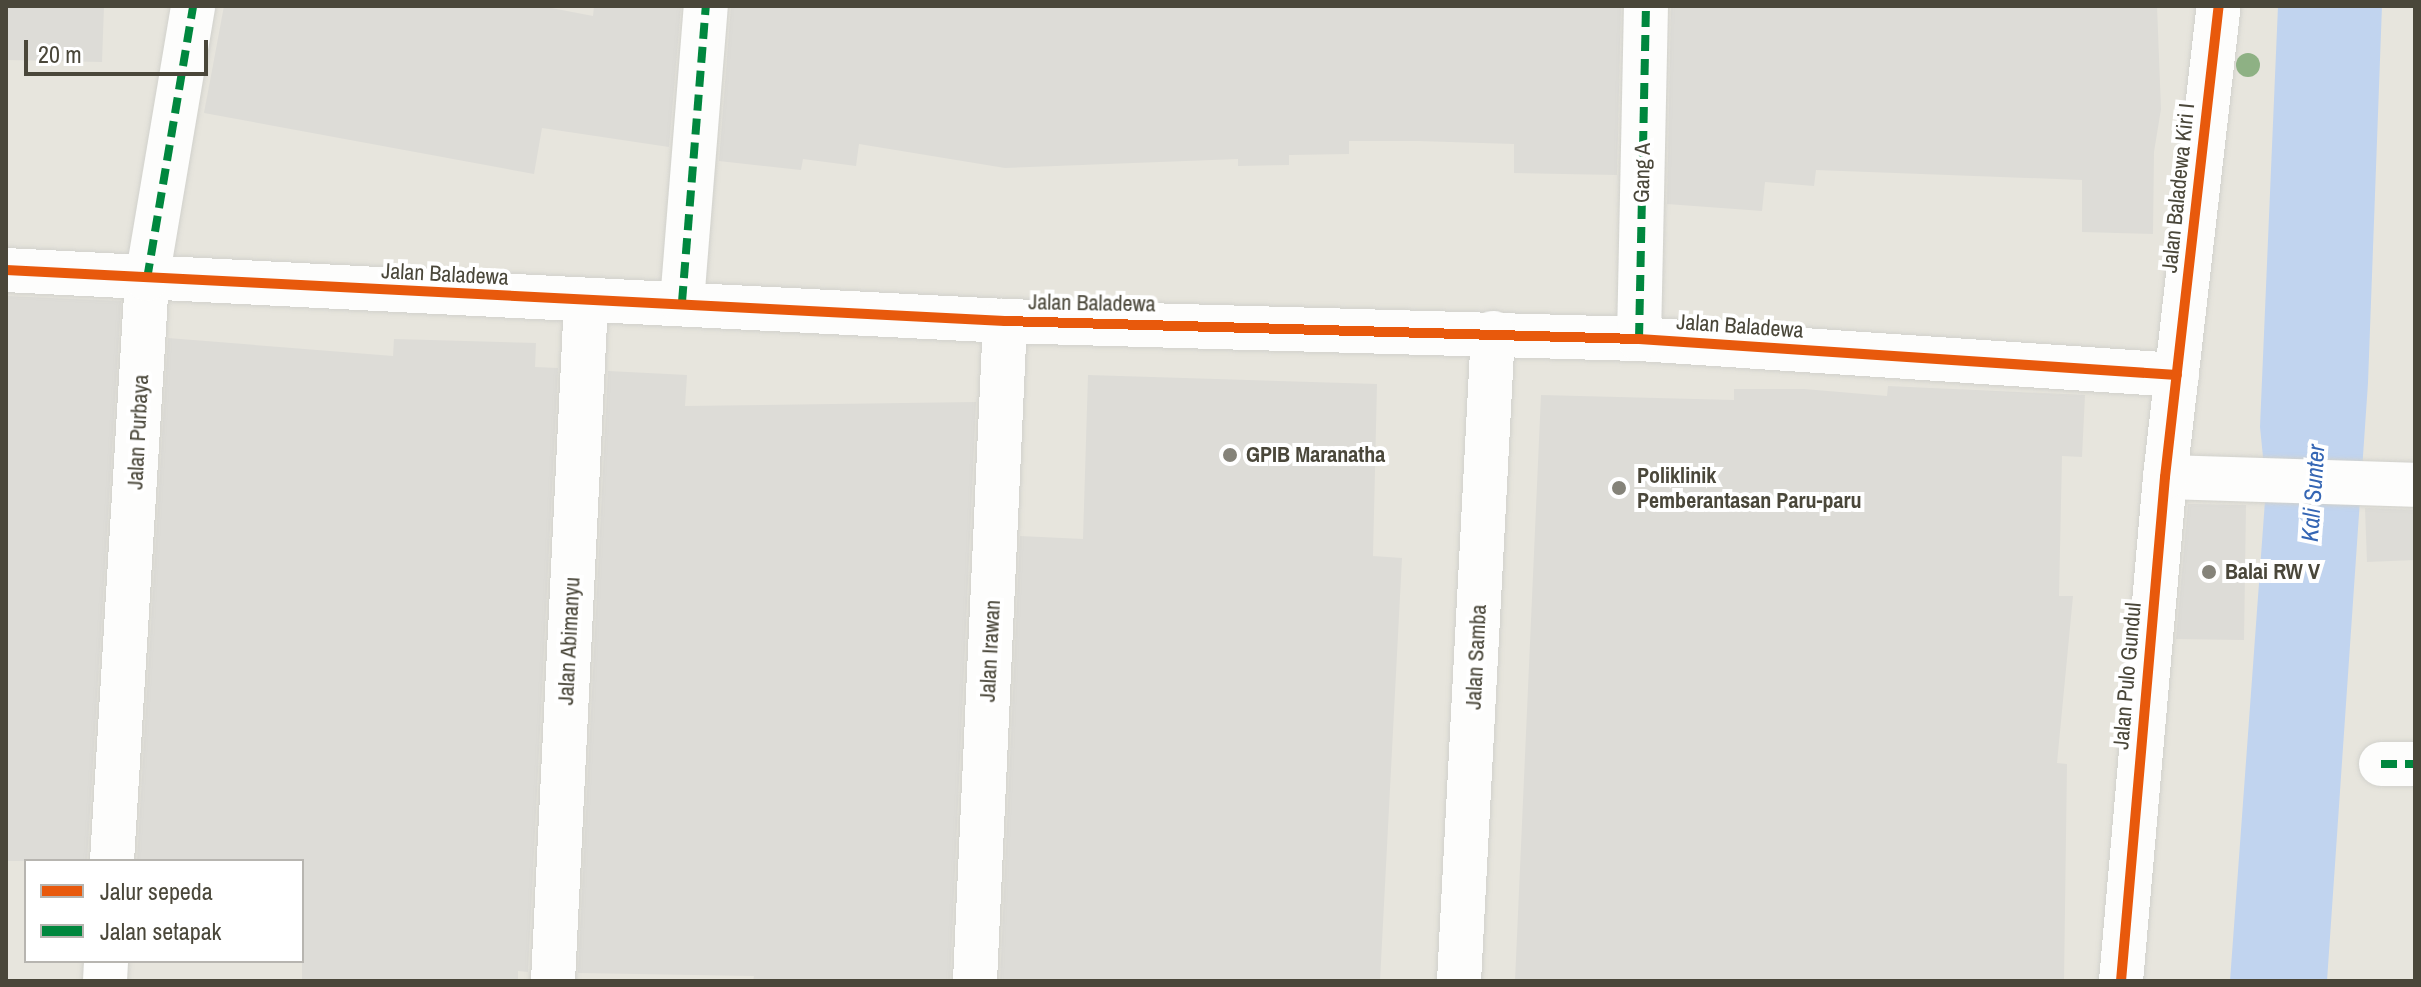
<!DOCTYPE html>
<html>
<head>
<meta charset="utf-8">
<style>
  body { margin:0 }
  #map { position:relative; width:2421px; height:987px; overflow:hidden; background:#f3f3ee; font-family:"Archivo Narrow",sans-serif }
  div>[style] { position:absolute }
  .residential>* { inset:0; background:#e7e5dd }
  .water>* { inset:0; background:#c1d4ef }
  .building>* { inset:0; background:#dddcd7 }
  .roads { filter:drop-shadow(0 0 2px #d1d1cc) drop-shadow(0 0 2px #d1d1cc) }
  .street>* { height:44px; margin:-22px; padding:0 22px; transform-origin:22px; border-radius:22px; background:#fdfdfc }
  .quiet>* { height:8px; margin-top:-4px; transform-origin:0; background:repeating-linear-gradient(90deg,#00873e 0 16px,transparent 0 24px) }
  .cycleway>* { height:10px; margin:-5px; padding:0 5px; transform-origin:5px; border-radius:5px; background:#e8590c }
  .trees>* { width:24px; height:24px; margin:-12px; border-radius:50%; background:#8eb184 }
  .dots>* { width:22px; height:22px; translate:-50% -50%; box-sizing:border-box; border:4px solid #fff; border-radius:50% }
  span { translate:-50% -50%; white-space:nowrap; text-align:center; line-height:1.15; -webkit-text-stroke:8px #fff; paint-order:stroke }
  .street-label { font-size:22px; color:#4a473a }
  .poi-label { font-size:22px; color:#4a473a; font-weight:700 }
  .left { translate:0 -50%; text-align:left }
  .water-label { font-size:24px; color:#3566b4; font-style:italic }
  .frame { position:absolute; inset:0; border:8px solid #4a473a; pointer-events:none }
  .legend { position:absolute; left:24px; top:859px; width:280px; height:104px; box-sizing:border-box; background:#fff; border:2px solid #b7b5b0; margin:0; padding:10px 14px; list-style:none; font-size:24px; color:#4a473a }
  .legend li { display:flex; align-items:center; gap:16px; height:40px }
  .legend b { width:40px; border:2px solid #b7b5b0 }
  .scale { position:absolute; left:24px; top:40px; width:184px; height:36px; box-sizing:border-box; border:4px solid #4a473a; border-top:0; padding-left:10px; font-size:24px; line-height:28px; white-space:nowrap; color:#4a473a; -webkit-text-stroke:6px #fff; paint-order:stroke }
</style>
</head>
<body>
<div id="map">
  <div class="residential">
    <div style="clip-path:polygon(evenodd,6px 6px,2415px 6px,2415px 981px,6px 981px,6px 6px,26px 861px,302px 861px,302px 961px,26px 961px,26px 861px)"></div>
  </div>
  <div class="water">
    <div style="clip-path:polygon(2278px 6px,2382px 6px,2368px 383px,2327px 981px,2230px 981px,2266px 487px,2260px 427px)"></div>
  </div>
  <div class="building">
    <div style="clip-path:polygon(6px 6px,104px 6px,102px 62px,6px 60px)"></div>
    <div style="clip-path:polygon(224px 6px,541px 6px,593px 16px,594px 6px,681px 6px,669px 147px,542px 128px,534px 174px,204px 113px)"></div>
    <div style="clip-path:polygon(731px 6px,1621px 6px,1617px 175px,1514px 173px,1514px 144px,1418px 141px,1349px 141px,1349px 154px,1289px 155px,1289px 165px,1238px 166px,1238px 159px,1005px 168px,859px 144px,856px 166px,803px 159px,801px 170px,719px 161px)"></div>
    <div style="clip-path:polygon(1671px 6px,2157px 6px,2161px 109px,2154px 152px,2153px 234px,2082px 232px,2082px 180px,1816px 170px,1814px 186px,1765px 182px,1762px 211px,1667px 204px)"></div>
    <div style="clip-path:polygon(6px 296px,121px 301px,87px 861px,6px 861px)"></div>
    <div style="clip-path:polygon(168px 338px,393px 356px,394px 339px,536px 343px,535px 367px,558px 368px,528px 972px,518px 971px,518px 981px,302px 981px,302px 861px,137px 861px)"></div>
    <div style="clip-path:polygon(608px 371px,687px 375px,685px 406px,976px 402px,950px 981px,753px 981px,754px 976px,578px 973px)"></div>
    <div style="clip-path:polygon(1088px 375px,1377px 384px,1373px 556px,1402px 558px,1380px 981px,1000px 981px,1020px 536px,1083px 539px)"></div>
    <div style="clip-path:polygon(1888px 386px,2085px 395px,2082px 457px,2062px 456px,2059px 596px,2073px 596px,2057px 763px,2067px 764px,2064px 981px,1515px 981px,1541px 395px,1734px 400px,1734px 389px,1804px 389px,1887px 396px)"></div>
    <div style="clip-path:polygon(2188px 504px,2246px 505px,2244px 640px,2176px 639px)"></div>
    <div style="clip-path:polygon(2365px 508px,2415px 510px,2415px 560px,2367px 562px)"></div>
  </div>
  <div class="roads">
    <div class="street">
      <div style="left:6px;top:270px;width:1000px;rotate:2.92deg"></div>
      <div style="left:1005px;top:321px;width:634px;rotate:1.63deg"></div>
      <div style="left:1639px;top:339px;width:539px;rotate:3.83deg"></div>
      <div style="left:682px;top:302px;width:297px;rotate:-85.4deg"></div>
      <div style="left:1639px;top:339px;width:333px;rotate:-88.8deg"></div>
      <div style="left:2165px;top:477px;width:250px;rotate:1.8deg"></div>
      <div style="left:2381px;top:764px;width:34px"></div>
      <div style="left:112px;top:861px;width:583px;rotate:-86.56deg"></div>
      <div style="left:147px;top:279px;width:277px;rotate:-80.4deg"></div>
      <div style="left:105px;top:981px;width:20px;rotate:-87deg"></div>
      <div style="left:553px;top:981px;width:681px;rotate:-87.22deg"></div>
      <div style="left:975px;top:981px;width:661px;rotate:-87.4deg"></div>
      <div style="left:1459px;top:981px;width:649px;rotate:-87deg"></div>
      <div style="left:2121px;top:981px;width:506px;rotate:-85.01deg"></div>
      <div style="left:2165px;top:477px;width:474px;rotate:-83.5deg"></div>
    </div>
  </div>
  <div class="quiet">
    <div style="left:147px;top:279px;width:277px;rotate:-80.4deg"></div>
    <div style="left:682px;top:302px;width:297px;rotate:-85.4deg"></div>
    <div style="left:1639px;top:339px;width:333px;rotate:-88.8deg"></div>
    <div style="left:2381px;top:764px;width:34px"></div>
  </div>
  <div class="cycleway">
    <div style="left:6px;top:270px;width:1000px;rotate:2.92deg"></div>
    <div style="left:1005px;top:321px;width:634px;rotate:1.63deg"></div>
    <div style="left:1639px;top:339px;width:539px;rotate:3.83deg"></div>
    <div style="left:2121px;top:981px;width:506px;rotate:-85.01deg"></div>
    <div style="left:2165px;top:477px;width:474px;rotate:-83.5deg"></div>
  </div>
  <div class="trees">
    <div style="left:2248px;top:65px"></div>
  </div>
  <div class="dots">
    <div style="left:1230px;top:455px;background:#858379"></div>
    <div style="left:1619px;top:488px;background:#858379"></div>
    <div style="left:2209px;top:572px;background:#858379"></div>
  </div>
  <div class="street-label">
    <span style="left:1642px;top:173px;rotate:-89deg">Gang A</span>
    <span style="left:2178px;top:188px;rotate:-84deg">Jalan Baladewa Kiri I</span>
    <span style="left:445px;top:274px;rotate:3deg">Jalan Baladewa</span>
    <span style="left:1092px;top:303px;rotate:1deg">Jalan Baladewa</span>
    <span style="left:1740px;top:326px;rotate:4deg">Jalan Baladewa</span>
    <span style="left:138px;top:432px;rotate:-87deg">Jalan Purbaya</span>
    <span style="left:569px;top:641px;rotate:-87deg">Jalan Abimanyu</span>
    <span style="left:990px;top:651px;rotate:-87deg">Jalan Irawan</span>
    <span style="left:1476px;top:657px;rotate:-87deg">Jalan Samba</span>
    <span style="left:2127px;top:676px;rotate:-85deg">Jalan Pulo Gundul</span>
  </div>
  <div class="poi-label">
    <span class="left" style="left:1246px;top:455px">GPIB Maranatha</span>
    <span class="left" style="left:1637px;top:488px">Poliklinik<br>Pemberantasan Paru-paru</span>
    <span class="left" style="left:2225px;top:572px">Balai RW V</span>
  </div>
  <div class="water-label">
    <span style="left:2313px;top:493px;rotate:-86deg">Kali Sunter</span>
  </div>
  <div class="frame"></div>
  <ul class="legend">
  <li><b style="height:10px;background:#e8590c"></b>Jalur sepeda</li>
  <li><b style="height:10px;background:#00873e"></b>Jalan setapak</li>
  </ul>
  <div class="scale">20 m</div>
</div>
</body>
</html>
